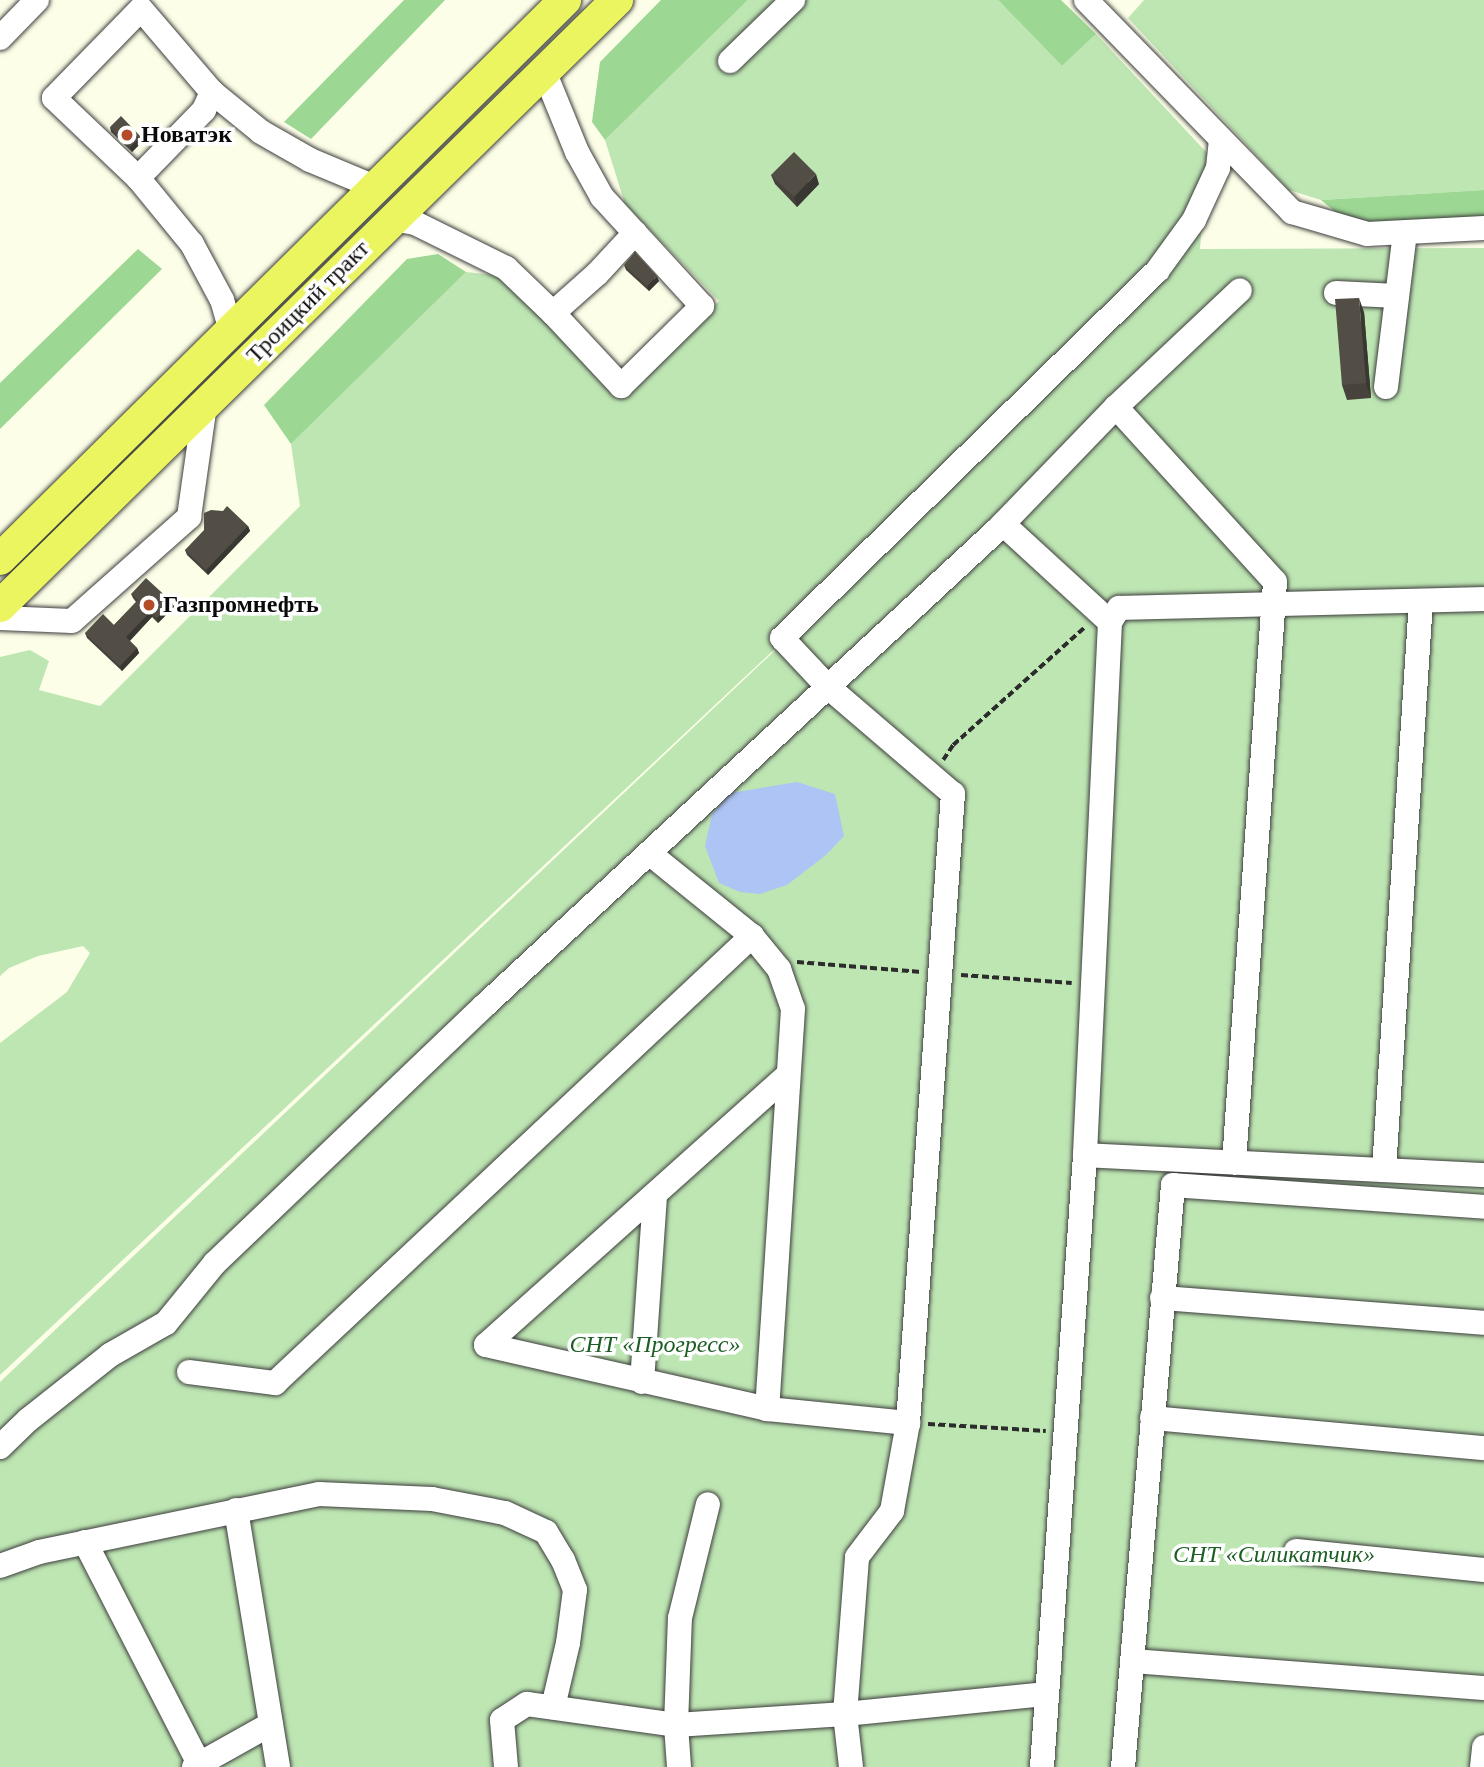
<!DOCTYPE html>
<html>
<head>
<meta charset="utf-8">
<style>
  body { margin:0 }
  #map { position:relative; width:1484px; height:1767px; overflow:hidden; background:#fcfee7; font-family:"Times New Roman",serif }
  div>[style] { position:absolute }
  .green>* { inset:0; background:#bee6b3 }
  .forest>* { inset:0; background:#9cd793 }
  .water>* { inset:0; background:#adc4f4 }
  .path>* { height:3.5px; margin-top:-1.75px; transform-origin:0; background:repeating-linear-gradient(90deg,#2c2c2c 0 7px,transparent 0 10.5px) }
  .roads { filter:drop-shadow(0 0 2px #3d3d3d) drop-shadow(0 0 2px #3d3d3d) }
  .minor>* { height:24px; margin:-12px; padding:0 12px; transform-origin:12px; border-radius:12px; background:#fff }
  .major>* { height:32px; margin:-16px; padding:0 16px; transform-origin:16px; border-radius:16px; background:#ebf560 }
  .wall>* { inset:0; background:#47433c }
  .shaded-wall>* { inset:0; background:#393731 }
  .building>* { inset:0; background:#524e46 }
  .dots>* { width:19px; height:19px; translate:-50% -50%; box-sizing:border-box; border:4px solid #fff; border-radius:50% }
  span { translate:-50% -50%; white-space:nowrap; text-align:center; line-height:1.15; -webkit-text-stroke:7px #fff; paint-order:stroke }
  .poi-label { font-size:24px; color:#0a0a0a; font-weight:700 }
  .left { translate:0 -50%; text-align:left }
  .street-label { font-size:24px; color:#0a0a0a }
  .park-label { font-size:24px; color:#1d5e24; font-style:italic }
</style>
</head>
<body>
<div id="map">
  <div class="green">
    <div style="clip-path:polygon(748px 0,998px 0,1062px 66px,1096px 34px,1207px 153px,1200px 249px,1484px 248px,1484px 1767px,0 1767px,0 1382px,1034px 406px,0 1375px,0 1043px,67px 992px,90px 953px,83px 946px,38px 956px,9px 968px,0 976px,0 657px,30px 650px,49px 661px,39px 690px,100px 706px,300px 506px,291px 444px,466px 272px,503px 276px,623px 395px,719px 301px,625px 204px,605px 140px)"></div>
    <div style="clip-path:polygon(1144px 0,1484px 0,1484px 190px,1321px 200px,1289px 190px,1128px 18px)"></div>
  </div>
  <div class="forest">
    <div style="clip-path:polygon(404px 0,445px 0,311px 139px,284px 122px)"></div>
    <div style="clip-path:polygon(661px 0,748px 0,605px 140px,592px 122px,600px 62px)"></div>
    <div style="clip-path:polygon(998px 0,1061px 0,1096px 34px,1062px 66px)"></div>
    <div style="clip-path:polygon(1484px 190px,1484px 220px,1385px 227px,1337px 213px,1321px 200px)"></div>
    <div style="clip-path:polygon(138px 249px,162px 269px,0 429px,0 383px)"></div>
    <div style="clip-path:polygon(438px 254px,466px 272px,291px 444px,264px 405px,407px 259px)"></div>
  </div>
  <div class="water">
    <div style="clip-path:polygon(797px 782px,835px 794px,844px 836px,826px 855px,787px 885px,760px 894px,740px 892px,719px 883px,705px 846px,712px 814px,731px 793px)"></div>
  </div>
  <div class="path">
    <div style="left:943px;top:760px;width:18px;rotate:-56deg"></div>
    <div style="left:953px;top:745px;width:177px;rotate:-41.8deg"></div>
    <div style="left:797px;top:962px;width:125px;rotate:4.6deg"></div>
    <div style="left:961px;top:975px;width:111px;rotate:4.1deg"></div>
    <div style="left:928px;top:1424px;width:118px;rotate:3.4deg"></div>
  </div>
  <div class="roads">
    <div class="minor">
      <div style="left:1086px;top:0;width:296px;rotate:45.8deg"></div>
      <div style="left:1292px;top:212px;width:78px;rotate:16.3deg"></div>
      <div style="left:1367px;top:234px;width:117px;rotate:-2.9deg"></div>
      <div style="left:0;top:38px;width:53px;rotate:-45.8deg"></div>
      <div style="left:730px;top:61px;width:88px;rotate:-44.1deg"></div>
      <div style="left:138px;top:178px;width:116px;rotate:-136.4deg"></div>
      <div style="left:54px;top:98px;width:124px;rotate:-45.7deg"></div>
      <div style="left:141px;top:9px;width:109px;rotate:49.5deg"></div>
      <div style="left:393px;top:219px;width:22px;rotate:10deg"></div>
      <div style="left:415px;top:223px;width:102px;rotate:26.3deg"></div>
      <div style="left:506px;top:268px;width:65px;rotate:43.8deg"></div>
      <div style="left:553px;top:313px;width:59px;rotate:-41.6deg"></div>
      <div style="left:597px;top:274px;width:56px;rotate:-47.2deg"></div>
      <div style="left:635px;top:233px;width:49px;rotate:-132.5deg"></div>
      <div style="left:602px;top:197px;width:51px;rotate:-119.1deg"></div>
      <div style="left:577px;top:152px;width:87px;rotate:-112.2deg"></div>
      <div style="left:1336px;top:293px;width:61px;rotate:2.8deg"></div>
      <div style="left:553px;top:313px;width:100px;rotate:47deg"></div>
      <div style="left:621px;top:386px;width:114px;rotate:-44.6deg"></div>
      <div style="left:702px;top:306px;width:99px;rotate:-132.5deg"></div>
      <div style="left:231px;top:331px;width:32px;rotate:-106deg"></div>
      <div style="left:222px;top:300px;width:64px;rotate:-118.2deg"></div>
      <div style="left:192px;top:244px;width:85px;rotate:-129.3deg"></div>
      <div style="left:138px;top:178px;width:95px;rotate:-45.9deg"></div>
      <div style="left:204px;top:110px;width:20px;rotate:-66deg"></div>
      <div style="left:212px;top:92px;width:63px;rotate:39.2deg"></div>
      <div style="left:261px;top:132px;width:56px;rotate:29.7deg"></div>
      <div style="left:310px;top:160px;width:73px;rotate:22.7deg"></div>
      <div style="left:1386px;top:387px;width:156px;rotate:-83deg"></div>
      <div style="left:1116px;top:407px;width:170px;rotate:-43.3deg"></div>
      <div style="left:1003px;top:524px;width:145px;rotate:42.5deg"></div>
      <div style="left:1110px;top:622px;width:534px;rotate:92.69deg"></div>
      <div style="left:1085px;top:1155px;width:400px;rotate:2.9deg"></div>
      <div style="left:0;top:618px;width:72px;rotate:2.4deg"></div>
      <div style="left:72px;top:621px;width:157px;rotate:-41.6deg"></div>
      <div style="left:189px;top:517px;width:114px;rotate:-81.9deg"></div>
      <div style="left:1110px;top:622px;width:17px;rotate:-57deg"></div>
      <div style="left:1119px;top:608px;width:365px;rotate:-1.4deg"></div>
      <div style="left:649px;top:853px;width:132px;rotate:38.9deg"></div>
      <div style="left:752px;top:936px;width:43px;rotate:50.7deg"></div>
      <div style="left:779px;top:969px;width:42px;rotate:70.7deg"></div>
      <div style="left:793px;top:1009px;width:401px;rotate:93.7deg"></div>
      <div style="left:1384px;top:1170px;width:570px;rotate:-86.28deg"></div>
      <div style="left:1162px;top:1298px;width:323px;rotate:4.4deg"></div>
      <div style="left:486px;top:1345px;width:288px;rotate:12.8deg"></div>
      <div style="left:767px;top:1409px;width:142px;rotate:5.7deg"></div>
      <div style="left:486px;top:1345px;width:405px;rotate:-41.8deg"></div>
      <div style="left:189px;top:1372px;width:87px;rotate:7.3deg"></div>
      <div style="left:275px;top:1383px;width:654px;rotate:-43.14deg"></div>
      <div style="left:642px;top:1382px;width:188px;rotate:-86deg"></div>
      <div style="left:1152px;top:1418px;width:333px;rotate:5.2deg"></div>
      <div style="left:0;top:1447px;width:39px;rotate:-44deg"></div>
      <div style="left:28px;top:1420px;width:105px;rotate:-38.4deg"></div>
      <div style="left:110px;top:1355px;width:64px;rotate:-29.7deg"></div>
      <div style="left:166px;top:1323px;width:77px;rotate:-50.8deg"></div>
      <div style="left:215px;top:1263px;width:372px;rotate:-43.7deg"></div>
      <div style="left:484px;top:1006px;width:701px;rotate:-42.86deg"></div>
      <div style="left:998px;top:529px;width:170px;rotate:-46deg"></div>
      <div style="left:1116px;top:407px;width:236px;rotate:47.7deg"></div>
      <div style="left:1275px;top:582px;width:582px;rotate:94.04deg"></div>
      <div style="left:236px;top:1510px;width:260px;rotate:80.7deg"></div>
      <div style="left:85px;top:1542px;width:250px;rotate:62.8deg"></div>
      <div style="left:1296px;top:1551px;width:189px;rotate:5.8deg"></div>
      <div style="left:0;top:1566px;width:41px;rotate:-19.7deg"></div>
      <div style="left:39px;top:1552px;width:286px;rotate:-11.7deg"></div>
      <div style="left:319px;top:1494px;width:113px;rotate:2.5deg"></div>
      <div style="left:432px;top:1499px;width:74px;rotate:10.9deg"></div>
      <div style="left:505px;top:1513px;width:45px;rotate:24.9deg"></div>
      <div style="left:546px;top:1532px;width:33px;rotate:59deg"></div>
      <div style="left:563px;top:1560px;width:32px;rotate:68deg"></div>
      <div style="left:575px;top:1590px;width:53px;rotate:97.5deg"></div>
      <div style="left:568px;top:1643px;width:66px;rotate:103.2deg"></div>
      <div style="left:1132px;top:1661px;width:353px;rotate:4.4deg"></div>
      <div style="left:194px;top:1767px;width:88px;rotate:-29.2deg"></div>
      <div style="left:506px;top:1767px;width:47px;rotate:-94.9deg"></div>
      <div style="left:502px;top:1720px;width:30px;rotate:-33deg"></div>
      <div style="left:527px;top:1704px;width:150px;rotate:8deg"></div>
      <div style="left:676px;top:1725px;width:169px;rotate:-3.7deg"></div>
      <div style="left:845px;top:1714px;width:203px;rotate:-5.7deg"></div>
      <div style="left:679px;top:1767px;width:42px;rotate:-94.1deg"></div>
      <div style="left:676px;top:1725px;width:107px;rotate:-87.9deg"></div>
      <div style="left:680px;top:1618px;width:117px;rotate:-76.2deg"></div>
      <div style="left:851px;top:1767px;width:53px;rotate:-96.5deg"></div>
      <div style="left:845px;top:1714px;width:157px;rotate:-85.6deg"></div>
      <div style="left:857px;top:1557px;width:58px;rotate:-52.7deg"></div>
      <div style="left:892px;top:1511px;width:89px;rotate:-79.7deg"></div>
      <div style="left:908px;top:1423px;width:631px;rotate:-85.91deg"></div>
      <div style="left:953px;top:794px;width:165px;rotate:-139.4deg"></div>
      <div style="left:828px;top:687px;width:67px;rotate:-133.2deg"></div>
      <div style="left:782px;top:638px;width:525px;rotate:-44.38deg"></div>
      <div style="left:1157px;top:271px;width:63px;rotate:-54deg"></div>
      <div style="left:1194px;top:220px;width:57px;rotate:-65.2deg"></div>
      <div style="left:1218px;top:168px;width:27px;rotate:-84deg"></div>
      <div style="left:1042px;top:1767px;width:614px;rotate:-85.98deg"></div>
      <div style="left:1123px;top:1767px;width:584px;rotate:-85.09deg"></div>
      <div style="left:1173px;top:1185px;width:312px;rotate:4deg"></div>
      <div style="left:1482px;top:1767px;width:20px;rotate:-84deg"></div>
    </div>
    <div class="major">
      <div style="left:0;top:559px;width:795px;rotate:-44.69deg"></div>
      <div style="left:0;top:606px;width:865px;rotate:-44.48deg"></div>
    </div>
  </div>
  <div class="wall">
    <div style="clip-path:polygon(110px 127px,141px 137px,142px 142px,132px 152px,111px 132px)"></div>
    <div style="clip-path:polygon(771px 175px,819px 184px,797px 207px,775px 184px)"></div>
    <div style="clip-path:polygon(624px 265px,659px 281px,649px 291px,626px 270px)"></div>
    <div style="clip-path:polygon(1364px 312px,1371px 398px,1347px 400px,1342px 385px)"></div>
    <div style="clip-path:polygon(248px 526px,250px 531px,208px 575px,187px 555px,185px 550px)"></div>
    <div style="clip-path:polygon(131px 594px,172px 602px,174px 607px,158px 623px,152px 617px,130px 641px,137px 648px,139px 653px,122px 671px,87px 638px,85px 633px,114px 625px,136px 602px,133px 598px)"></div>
  </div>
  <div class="shaded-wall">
    <div style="clip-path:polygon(141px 137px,142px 142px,132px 152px,130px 147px)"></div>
    <div style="clip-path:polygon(816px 174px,819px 184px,797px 207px,794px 197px)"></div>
    <div style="clip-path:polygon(657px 276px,659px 281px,649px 291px,647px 286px)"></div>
    <div style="clip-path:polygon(1359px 298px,1364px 312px,1371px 398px,1366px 383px)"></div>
    <div style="clip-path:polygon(248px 526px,250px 531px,208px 575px,206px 570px)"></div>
    <div style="clip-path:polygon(172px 602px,174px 607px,158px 623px,157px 618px)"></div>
    <div style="clip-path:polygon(150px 612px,152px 617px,128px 642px,126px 637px)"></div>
    <div style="clip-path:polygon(137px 648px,139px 653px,122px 671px,120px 666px)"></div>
  </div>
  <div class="building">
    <div style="clip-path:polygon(121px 116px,141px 137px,130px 147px,110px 127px)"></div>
    <div style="clip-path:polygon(794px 152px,816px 174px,794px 197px,771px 175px)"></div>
    <div style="clip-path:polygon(635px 252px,657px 276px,647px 286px,624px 265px)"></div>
    <div style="clip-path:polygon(1359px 298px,1366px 383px,1342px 385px,1335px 299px)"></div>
    <div style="clip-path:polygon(227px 506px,248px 526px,206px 570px,185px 550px,204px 530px,204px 513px,211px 510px,223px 511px)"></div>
    <div style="clip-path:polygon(146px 578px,172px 602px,157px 618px,150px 612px,126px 637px,137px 648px,120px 666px,85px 633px,103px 614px,114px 625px,138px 600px,131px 594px)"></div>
  </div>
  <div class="dots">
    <div style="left:127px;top:135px;background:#b44c27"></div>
    <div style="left:149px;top:605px;background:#b44c27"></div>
  </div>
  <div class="poi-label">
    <span class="left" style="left:141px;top:135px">Новатэк</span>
    <span class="left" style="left:163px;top:605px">Газпромнефть</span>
  </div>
  <div class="street-label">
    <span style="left:308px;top:302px;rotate:-45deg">Троицкий тракт</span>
  </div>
  <div class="park-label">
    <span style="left:655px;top:1345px">СНТ «Прогресс»</span>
    <span style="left:1274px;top:1555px">СНТ «Силикатчик»</span>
  </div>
</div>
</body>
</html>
